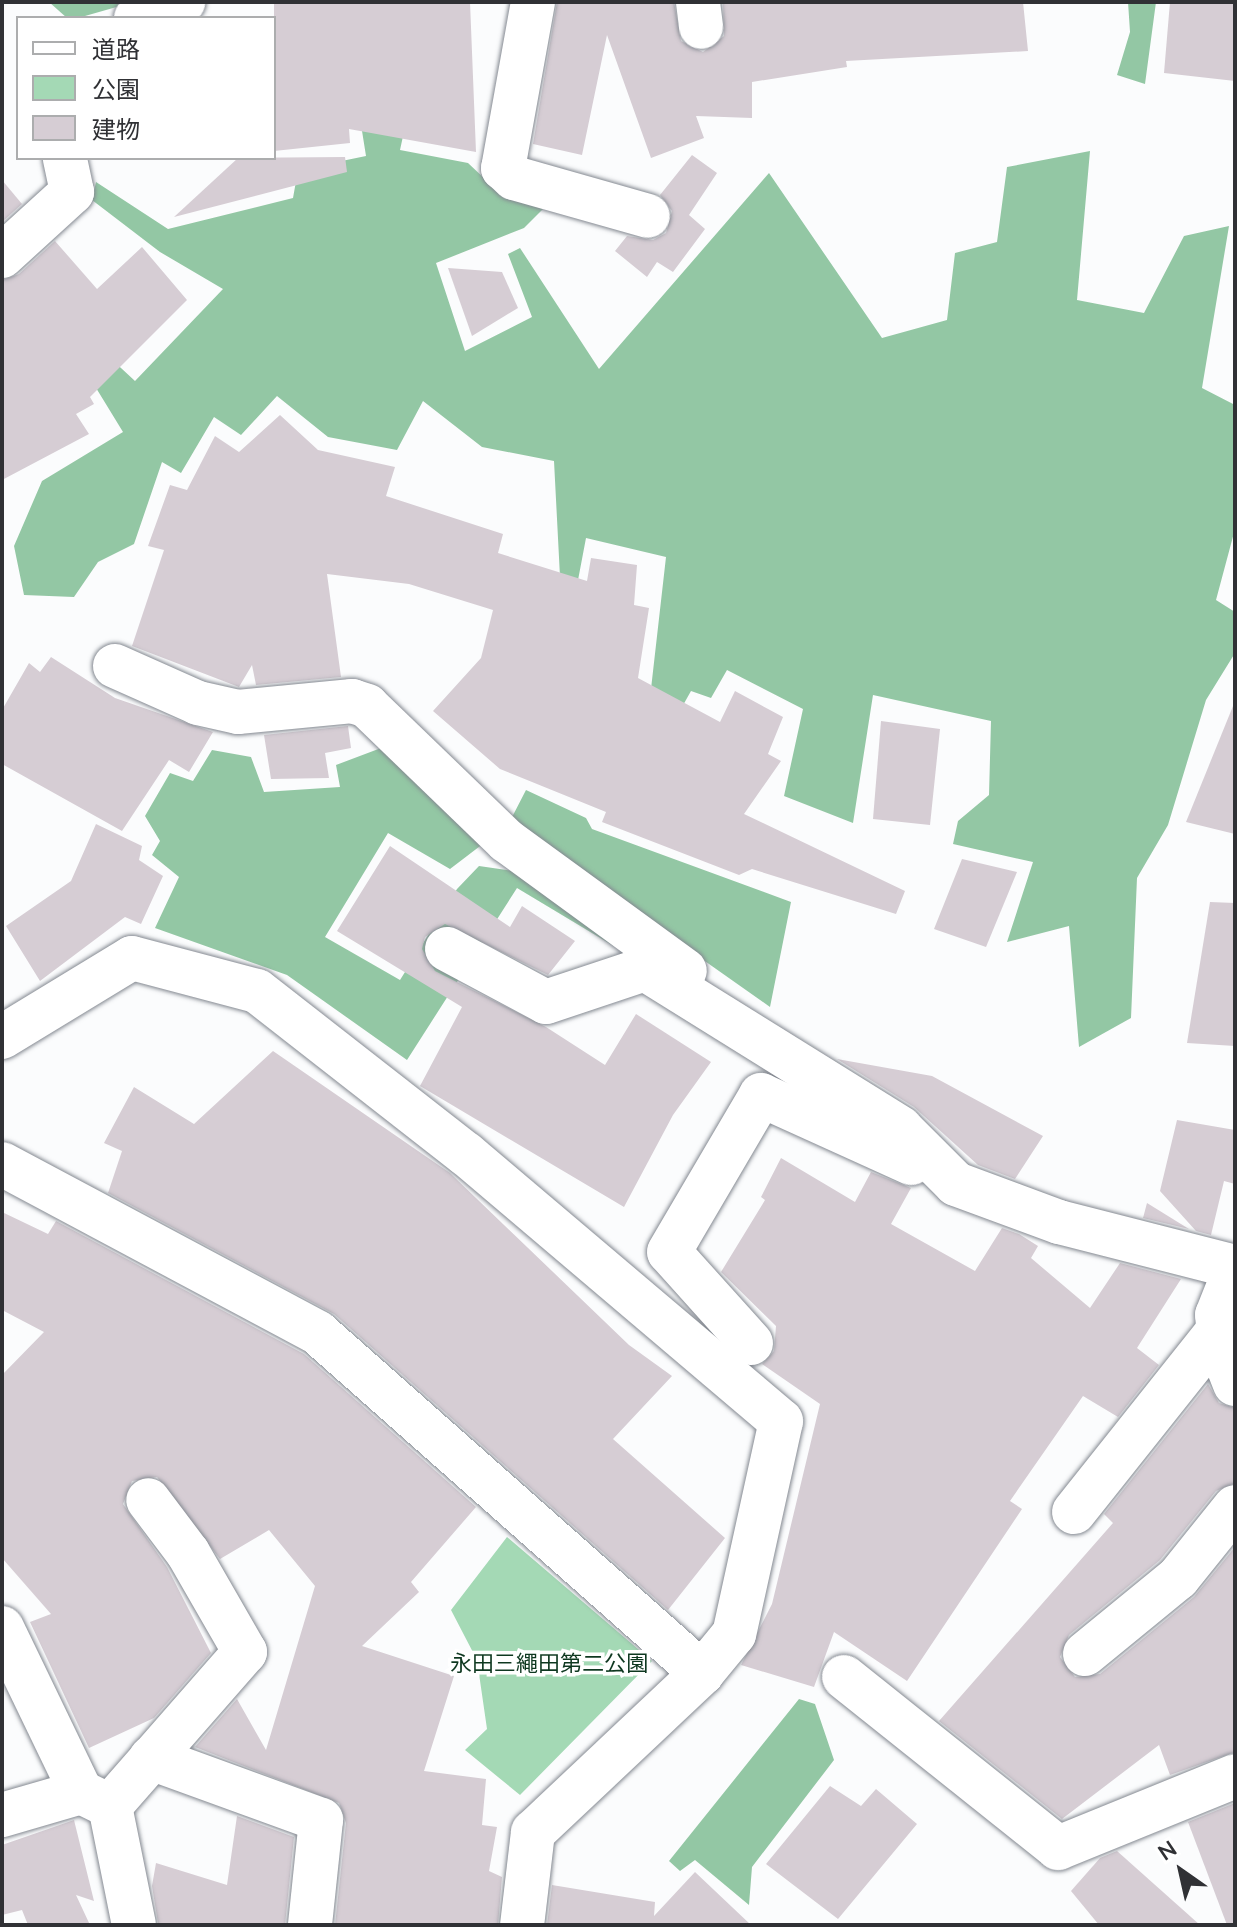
<!DOCTYPE html>
<html>
<head>
<meta charset="utf-8">
<style>
  body { margin:0 }
  #map { position:relative; width:1237px; height:1927px; overflow:hidden; background:#fbfcfd; font-family:"Nunito Sans","Noto Sans JP",sans-serif }
  div>[style] { position:absolute }
  .green>* { inset:0; background:#a4d9b5 }
  .forest>* { inset:0; background:#93c7a4 }
  .building>* { inset:0; background:#d6cdd4 }
  .roads { filter:drop-shadow(0 0 2px #848991) drop-shadow(0 0 2px #848991) }
  .minor>* { height:44px; margin:-22px; padding:0 22px; transform-origin:22px; border-radius:22px; background:#fff }
  span { translate:-50% -50%; white-space:nowrap; text-align:center; line-height:1.15; -webkit-text-stroke:7px #fff; paint-order:stroke }
  .park-label { font-size:22px; color:#0e3820 }
  .frame { position:absolute; inset:0; border:4px solid #303135; pointer-events:none }
  .legend { position:absolute; left:16px; top:16px; width:260px; height:144px; box-sizing:border-box; background:#fff; border:2px solid #acadae; margin:0; padding:10px 14px; list-style:none; font-size:24px; color:#303135 }
  .legend li { display:flex; align-items:center; gap:16px; height:40px }
  .legend b { width:40px; border:2px solid #acadae }
  .north { position:absolute; left:1141px; top:1831px; width:80px; height:80px; -webkit-text-stroke:6px #fff; paint-order:stroke; rotate:326deg; font-size:22px; font-weight:700; line-height:32px; text-align:center; color:#303135 }
  .north::after { content:''; display:block; margin:auto; width:28px; height:36px; background:#303135; clip-path:polygon(50% 0,100% 100%,50% 72%,0 100%) }
</style>
</head>
<body>
<div id="map">
  <div class="green">
    <div style="clip-path:polygon(507px 1537px,652px 1661px,520px 1795px,465px 1750px,487px 1729px,477px 1660px,451px 1610px)"></div>
  </div>
  <div class="forest">
    <div style="clip-path:polygon(49px 2px,134px 2px,78px 18px,67px 18px)"></div>
    <div style="clip-path:polygon(1128px 2px,1156px 2px,1145px 84px,1117px 75px,1130px 32px)"></div>
    <div style="clip-path:polygon(359px 112px,405px 127px,400px 150px,468px 163px,485px 179px,551px 201px,524px 228px,436px 263px,465px 351px,532px 317px,508px 254px,520px 248px,599px 369px,769px 173px,882px 338px,947px 320px,955px 253px,997px 242px,1007px 167px,1090px 151px,1077px 300px,1144px 313px,1184px 236px,1229px 226px,1202px 388px,1235px 405px,1235px 529px,1216px 600px,1235px 612px,1235px 653px,1206px 700px,1168px 825px,1137px 878px,1131px 1018px,1079px 1047px,1069px 926px,1007px 942px,1033px 862px,953px 844px,958px 821px,989px 795px,991px 721px,873px 695px,853px 823px,784px 796px,803px 709px,727px 670px,711px 698px,691px 691px,664px 739px,647px 724px,666px 557px,586px 538px,564px 654px,554px 461px,482px 447px,423px 401px,397px 450px,328px 437px,277px 396px,241px 435px,214px 417px,181px 473px,162px 462px,134px 544px,98px 562px,74px 597px,24px 595px,14px 546px,42px 481px,123px 432px,82px 365px,93px 342px,135px 381px,223px 289px,160px 252px,92px 200px,96px 182px,168px 229px,293px 198px,298px 170px,366px 156px)"></div>
    <div style="clip-path:polygon(389px 745px,488px 840px,450px 869px,388px 833px,325px 937px,400px 980px,457px 889px,479px 866px,533px 874px,617px 948px,517px 888px,407px 1060px,287px 975px,155px 928px,179px 877px,152px 855px,160px 841px,145px 816px,170px 773px,193px 781px,212px 750px,251px 757px,264px 792px,340px 787px,336px 765px)"></div>
    <div style="clip-path:polygon(526px 790px,586px 818px,592px 829px,791px 902px,770px 1007px,509px 823px)"></div>
    <div style="clip-path:polygon(799px 1699px,815px 1704px,834px 1760px,752px 1867px,749px 1905px,695px 1860px,680px 1871px,669px 1861px)"></div>
  </div>
  <div class="building">
    <div style="clip-path:polygon(274px 2px,470px 2px,476px 152px,349px 129px,350px 143px,274px 151px)"></div>
    <div style="clip-path:polygon(557px 2px,674px 2px,681px 41px,703px 52px,724px 36px,723px 2px,1023px 2px,1028px 51px,846px 61px,847px 67px,752px 82px,752px 118px,696px 116px,704px 138px,651px 158px,607px 35px,582px 155px,533px 144px)"></div>
    <div style="clip-path:polygon(1170px 2px,1235px 2px,1235px 81px,1164px 73px)"></div>
    <div style="clip-path:polygon(692px 155px,717px 173px,689px 215px,705px 229px,673px 272px,657px 262px,647px 277px,615px 251px,627px 236px,653px 240px,666px 233px,672px 211px,660px 195px)"></div>
    <div style="clip-path:polygon(345px 157px,347px 172px,174px 217px,238px 158px)"></div>
    <div style="clip-path:polygon(2px 180px,22px 204px,2px 222px)"></div>
    <div style="clip-path:polygon(55px 241px,97px 289px,142px 247px,187px 300px,90px 397px,94px 404px,76px 414px,89px 434px,2px 480px,2px 280px,19px 274px)"></div>
    <div style="clip-path:polygon(448px 268px,502px 272px,518px 308px,472px 336px)"></div>
    <div style="clip-path:polygon(280px 415px,318px 450px,395px 467px,386px 496px,503px 534px,498px 553px,587px 581px,591px 558px,637px 565px,634px 605px,649px 608px,638px 678px,720px 722px,735px 691px,783px 717px,768px 754px,781px 761px,744px 814px,905px 891px,896px 914px,752px 869px,739px 875px,602px 822px,606px 812px,500px 769px,433px 711px,481px 658px,493px 610px,409px 584px,327px 574px,341px 677px,256px 685px,252px 665px,239px 687px,132px 646px,164px 550px,148px 546px,170px 485px,187px 490px,215px 436px,239px 452px)"></div>
    <div style="clip-path:polygon(51px 657px,115px 698px,213px 732px,189px 772px,169px 760px,122px 831px,2px 764px,2px 710px,29px 663px,40px 672px)"></div>
    <div style="clip-path:polygon(1233px 706px,1235px 706px,1235px 834px,1186px 822px)"></div>
    <div style="clip-path:polygon(881px 721px,940px 729px,930px 825px,873px 819px)"></div>
    <div style="clip-path:polygon(348px 726px,351px 748px,325px 753px,329px 778px,271px 779px,264px 735px)"></div>
    <div style="clip-path:polygon(96px 824px,142px 846px,139px 860px,163px 876px,141px 924px,125px 917px,40px 981px,6px 926px,71px 881px)"></div>
    <div style="clip-path:polygon(390px 846px,510px 927px,522px 906px,575px 941px,548px 975px,445px 924px,425px 937px,422px 949px,435px 971px,546px 1027px,605px 1065px,636px 1014px,711px 1062px,673px 1115px,624px 1207px,420px 1086px,462px 1007px,337px 931px)"></div>
    <div style="clip-path:polygon(962px 859px,1017px 872px,986px 947px,934px 929px)"></div>
    <div style="clip-path:polygon(1210px 902px,1235px 903px,1235px 1046px,1187px 1043px)"></div>
    <div style="clip-path:polygon(273px 1051px,450px 1173px,629px 1345px,672px 1376px,613px 1439px,725px 1538px,668px 1610px,334px 1314px,108px 1193px,122px 1151px,104px 1143px,134px 1087px,194px 1124px)"></div>
    <div style="clip-path:polygon(837px 1059px,932px 1076px,1043px 1136px,1015px 1179px,978px 1165px,914px 1107px)"></div>
    <div style="clip-path:polygon(1177px 1120px,1235px 1130px,1235px 1184px,1224px 1181px,1211px 1235px,1196px 1231px,1160px 1191px)"></div>
    <div style="clip-path:polygon(781px 1158px,855px 1202px,871px 1172px,911px 1188px,891px 1224px,975px 1271px,1002px 1228px,1019px 1234px,1038px 1246px,1031px 1258px,1090px 1308px,1120px 1263px,1181px 1279px,1137px 1348px,1159px 1365px,1118px 1417px,1083px 1396px,1010px 1501px,1022px 1509px,907px 1681px,834px 1632px,814px 1687px,741px 1665px,772px 1604px,820px 1404px,762px 1364px,774px 1351px,776px 1326px,721px 1272px,765px 1200px,761px 1197px)"></div>
    <div style="clip-path:polygon(1147px 1203px,1189px 1229px,1143px 1218px)"></div>
    <div style="clip-path:polygon(2px 1212px,48px 1234px,56px 1221px,304px 1354px,476px 1507px,411px 1582px,419px 1592px,362px 1646px,454px 1676px,424px 1771px,486px 1779px,482px 1825px,497px 1827px,489px 1871px,502px 1877px,498px 1925px,335px 1925px,346px 1823px,339px 1803px,195px 1747px,237px 1699px,266px 1750px,315px 1586px,269px 1530px,220px 1559px,157px 1477px,132px 1481px,123px 1504px,167px 1567px,211px 1653px,154px 1718px,89px 1748px,30px 1622px,51px 1614px,2px 1558px,2px 1375px,44px 1332px,2px 1310px)"></div>
    <div style="clip-path:polygon(1208px 1384px,1219px 1403px,1235px 1408px,1235px 1483px,1216px 1491px,1160px 1560px,1069px 1635px,1060px 1657px,1075px 1677px,1100px 1674px,1194px 1597px,1235px 1547px,1235px 1752px,1170px 1775px,1159px 1745px,1062px 1819px,939px 1721px,1113px 1523px,1104px 1514px)"></div>
    <div style="clip-path:polygon(830px 1786px,861px 1806px,876px 1789px,917px 1824px,838px 1919px,766px 1864px)"></div>
    <div style="clip-path:polygon(1235px 1803px,1235px 1925px,1227px 1925px,1188px 1822px)"></div>
    <div style="clip-path:polygon(237px 1816px,294px 1837px,285px 1925px,158px 1923px,152px 1886px,156px 1863px,227px 1885px)"></div>
    <div style="clip-path:polygon(74px 1820px,94px 1901px,76px 1895px,90px 1925px,28px 1925px,22px 1910px,2px 1915px,2px 1845px)"></div>
    <div style="clip-path:polygon(1117px 1851px,1200px 1925px,1099px 1925px,1071px 1891px,1100px 1858px)"></div>
    <div style="clip-path:polygon(695px 1872px,751px 1925px,547px 1925px,552px 1885px,655px 1902px,654px 1916px)"></div>
  </div>
  <div class="roads">
    <div class="minor">
      <div style="left:533px;top:2px;width:169px;rotate:100.2deg"></div>
      <div style="left:503px;top:168px;width:15px;rotate:42deg"></div>
      <div style="left:514px;top:178px;width:139px;rotate:15.8deg"></div>
      <div style="left:698px;top:2px;width:25px;rotate:83deg"></div>
      <div style="left:136px;top:18px;width:50px;rotate:-18.8deg"></div>
      <div style="left:2px;top:256px;width:95px;rotate:-42.4deg"></div>
      <div style="left:72px;top:192px;width:35px;rotate:-102deg"></div>
      <div style="left:115px;top:666px;width:91px;rotate:24deg"></div>
      <div style="left:198px;top:703px;width:41px;rotate:12.7deg"></div>
      <div style="left:238px;top:712px;width:115px;rotate:-5.5deg"></div>
      <div style="left:352px;top:701px;width:16px;rotate:18deg"></div>
      <div style="left:367px;top:706px;width:194px;rotate:44deg"></div>
      <div style="left:507px;top:841px;width:220px;rotate:36.1deg"></div>
      <div style="left:447px;top:949px;width:112px;rotate:28.2deg"></div>
      <div style="left:546px;top:1002px;width:104px;rotate:-18.4deg"></div>
      <div style="left:645px;top:969px;width:301px;rotate:31.9deg"></div>
      <div style="left:900px;top:1128px;width:79px;rotate:45deg"></div>
      <div style="left:956px;top:1184px;width:110px;rotate:20.3deg"></div>
      <div style="left:1059px;top:1222px;width:182px;rotate:14.3deg"></div>
      <div style="left:2px;top:1037px;width:152px;rotate:-31.3deg"></div>
      <div style="left:132px;top:958px;width:129px;rotate:14.8deg"></div>
      <div style="left:257px;top:991px;width:265px;rotate:38deg"></div>
      <div style="left:466px;top:1154px;width:413px;rotate:40.3deg"></div>
      <div style="left:781px;top:1421px;width:218px;rotate:102.4deg"></div>
      <div style="left:734px;top:1634px;width:50px;rotate:129.4deg"></div>
      <div style="left:702px;top:1673px;width:232px;rotate:136.7deg"></div>
      <div style="left:533px;top:1832px;width:94px;rotate:96.7deg"></div>
      <div style="left:2px;top:1164px;width:358px;rotate:28.1deg"></div>
      <div style="left:318px;top:1333px;width:513px;rotate:41.52deg"></div>
      <div style="left:1235px;top:1270px;width:48px;rotate:111.8deg"></div>
      <div style="left:1217px;top:1315px;width:31px;rotate:84deg"></div>
      <div style="left:1220px;top:1346px;width:41px;rotate:68.5deg"></div>
      <div style="left:751px;top:1343px;width:122px;rotate:-132deg"></div>
      <div style="left:669px;top:1252px;width:182px;rotate:-59.6deg"></div>
      <div style="left:761px;top:1095px;width:165px;rotate:24.4deg"></div>
      <div style="left:1074px;top:1512px;width:231px;rotate:-51.5deg"></div>
      <div style="left:2px;top:1628px;width:182px;rotate:64.3deg"></div>
      <div style="left:1085px;top:1654px;width:120px;rotate:-39.3deg"></div>
      <div style="left:1178px;top:1578px;width:91px;rotate:-51.2deg"></div>
      <div style="left:844px;top:1677px;width:274px;rotate:38.6deg"></div>
      <div style="left:1058px;top:1848px;width:191px;rotate:-22.1deg"></div>
      <div style="left:151px;top:1758px;width:181px;rotate:20deg"></div>
      <div style="left:321px;top:1820px;width:106px;rotate:96deg"></div>
      <div style="left:110px;top:1806px;width:205px;rotate:-48.8deg"></div>
      <div style="left:245px;top:1652px;width:114px;rotate:-119.9deg"></div>
      <div style="left:188px;top:1553px;width:66px;rotate:-127deg"></div>
      <div style="left:2px;top:1815px;width:82px;rotate:-16.2deg"></div>
      <div style="left:81px;top:1792px;width:32px;rotate:26deg"></div>
      <div style="left:110px;top:1806px;width:121px;rotate:78.6deg"></div>
    </div>
  </div>
  <div class="park-label">
    <span style="left:549px;top:1665px">永田三繩田第二公園</span>
  </div>
  <div class="frame"></div>
  <ul class="legend">
  <li><b style="height:10px;background:#fff"></b>道路</li>
  <li><b style="height:22px;background:#a4d9b5"></b>公園</li>
  <li><b style="height:22px;background:#d6cdd4"></b>建物</li>
  </ul>
  <div class="north">N</div>
</div>
</body>
</html>
